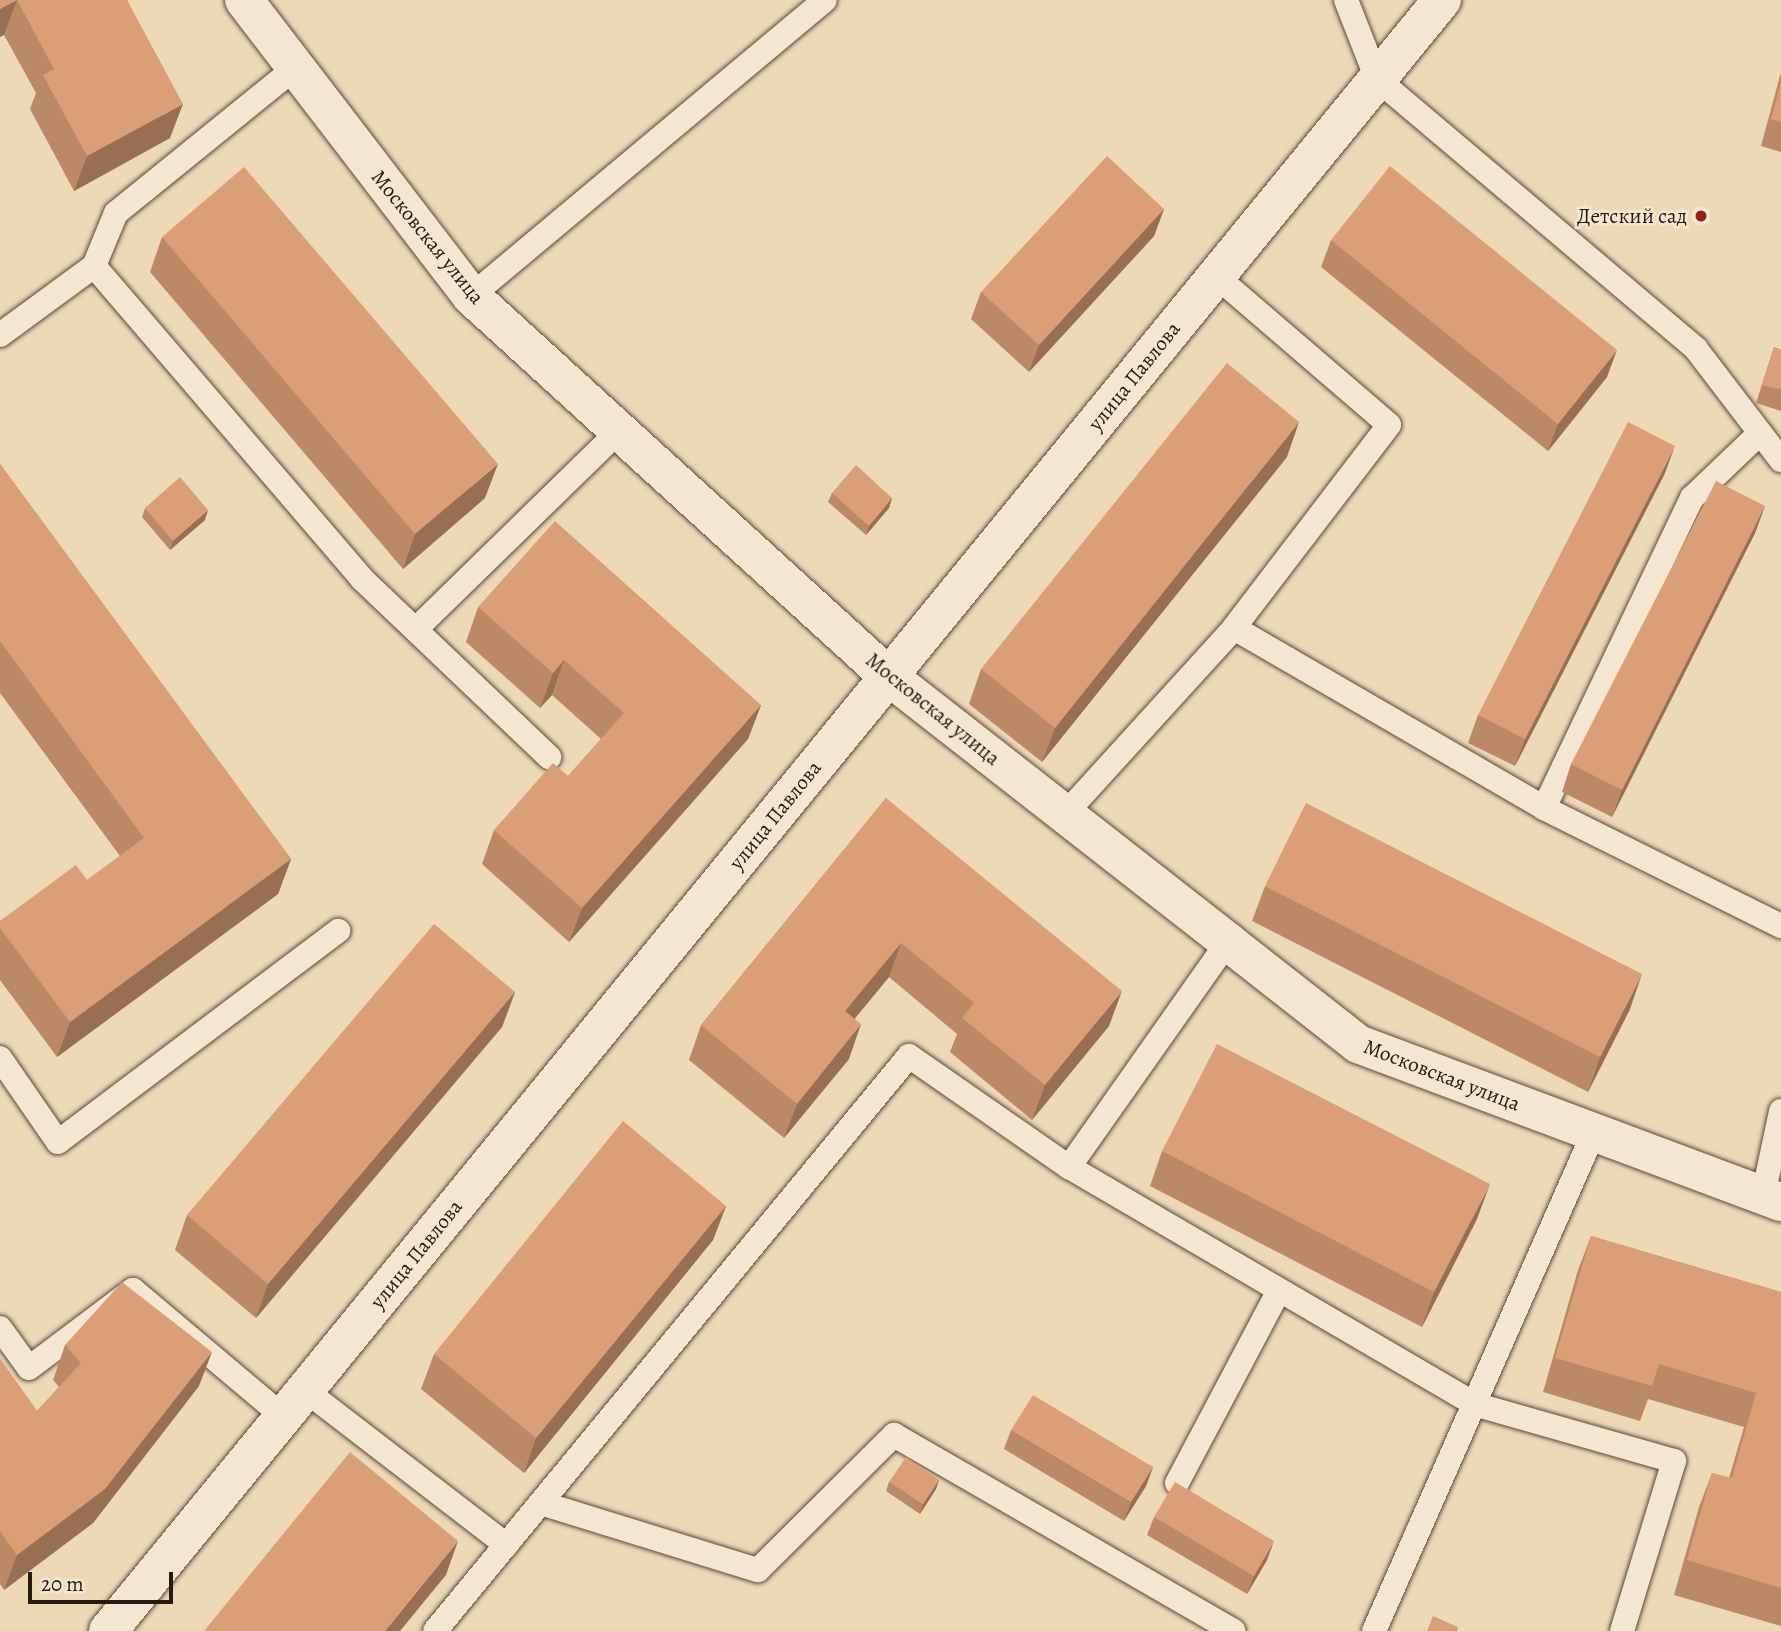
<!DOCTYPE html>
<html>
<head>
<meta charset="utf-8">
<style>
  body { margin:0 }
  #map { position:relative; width:1781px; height:1631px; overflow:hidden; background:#eed9b7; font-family:Alegreya,serif }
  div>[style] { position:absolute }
  .roads { filter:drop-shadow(0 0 2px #5a493a) drop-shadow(0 0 2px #5a493a) }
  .lane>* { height:24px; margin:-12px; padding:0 12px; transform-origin:12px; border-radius:12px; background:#f4e6d0 }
  .street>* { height:38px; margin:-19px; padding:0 19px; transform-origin:19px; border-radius:19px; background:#f4e6d0 }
  .secondary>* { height:38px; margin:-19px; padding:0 19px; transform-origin:19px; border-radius:19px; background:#f4e6d0 }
  .wall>* { inset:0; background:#bc8966 }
  .shaded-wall>* { inset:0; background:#996f53 }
  .building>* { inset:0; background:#db9f77 }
  .dots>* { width:19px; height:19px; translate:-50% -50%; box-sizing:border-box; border:4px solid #f4e6d0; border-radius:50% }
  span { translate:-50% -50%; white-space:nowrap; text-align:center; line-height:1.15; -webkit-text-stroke:5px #f4e6d0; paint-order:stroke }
  .poi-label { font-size:21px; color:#281911 }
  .right { translate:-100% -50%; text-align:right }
  .street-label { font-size:21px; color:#281911 }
  .scale { position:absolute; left:28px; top:1572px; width:145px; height:32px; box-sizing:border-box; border:4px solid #281911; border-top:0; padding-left:9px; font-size:21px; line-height:24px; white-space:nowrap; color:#281911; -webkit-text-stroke:5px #f4e6d0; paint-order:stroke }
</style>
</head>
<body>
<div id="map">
  <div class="roads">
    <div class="lane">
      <div style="left:1346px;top:0;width:85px;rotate:68.6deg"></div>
      <div style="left:1377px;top:79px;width:418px;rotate:40.2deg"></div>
      <div style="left:1696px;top:349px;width:140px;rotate:52.6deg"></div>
      <div style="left:94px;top:266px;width:57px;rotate:-67.5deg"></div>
      <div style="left:116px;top:213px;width:232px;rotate:-39deg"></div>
      <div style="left:1216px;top:276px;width:228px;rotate:40.7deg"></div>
      <div style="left:1389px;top:425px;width:255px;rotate:127.4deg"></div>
      <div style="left:471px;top:296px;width:461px;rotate:-39.9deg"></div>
      <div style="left:0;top:335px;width:117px;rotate:-36.3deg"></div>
      <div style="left:94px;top:266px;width:411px;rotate:49.4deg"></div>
      <div style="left:361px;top:578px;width:260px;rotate:43.6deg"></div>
      <div style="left:416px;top:629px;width:284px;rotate:-44.3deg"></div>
      <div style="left:1544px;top:808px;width:265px;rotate:26.5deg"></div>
      <div style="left:1065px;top:814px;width:251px;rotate:-47.7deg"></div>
      <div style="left:1234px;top:628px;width:358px;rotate:30.1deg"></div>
      <div style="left:1544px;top:808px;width:344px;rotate:-64.5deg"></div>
      <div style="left:1692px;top:498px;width:94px;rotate:-43.7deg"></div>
      <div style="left:0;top:1058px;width:102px;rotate:55.4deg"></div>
      <div style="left:58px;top:1142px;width:351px;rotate:-37deg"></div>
      <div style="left:1069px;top:1167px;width:469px;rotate:30.3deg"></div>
      <div style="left:1474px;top:1404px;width:208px;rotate:15.9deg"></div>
      <div style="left:1674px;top:1461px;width:178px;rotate:107deg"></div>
      <div style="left:1763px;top:1196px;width:87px;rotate:-78deg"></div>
      <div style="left:0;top:1328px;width:49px;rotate:54.1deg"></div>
      <div style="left:29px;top:1368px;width:130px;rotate:-36.9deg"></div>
      <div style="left:133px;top:1290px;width:197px;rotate:40.1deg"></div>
      <div style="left:305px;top:1390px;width:254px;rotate:37.6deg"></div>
      <div style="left:1177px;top:1483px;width:218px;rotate:-62.1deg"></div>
      <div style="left:541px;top:1503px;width:227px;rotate:17.2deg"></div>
      <div style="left:758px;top:1570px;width:192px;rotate:-44.8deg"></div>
      <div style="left:894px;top:1435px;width:392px;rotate:30deg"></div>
      <div style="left:435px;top:1631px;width:745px;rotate:-50.5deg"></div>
      <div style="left:909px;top:1056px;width:195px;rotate:34.8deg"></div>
      <div style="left:1069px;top:1167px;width:276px;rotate:-54.8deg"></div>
      <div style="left:1374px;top:1631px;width:545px;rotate:-66.21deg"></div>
    </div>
    <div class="street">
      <div style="left:244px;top:0;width:373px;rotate:52.5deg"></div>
      <div style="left:471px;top:296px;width:564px;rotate:42.34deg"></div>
      <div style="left:888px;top:676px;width:432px;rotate:38deg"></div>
      <div style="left:1228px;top:942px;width:165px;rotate:38.1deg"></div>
      <div style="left:1358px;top:1044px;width:452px;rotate:20.5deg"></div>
    </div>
    <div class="secondary">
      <div style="left:108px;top:1631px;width:2107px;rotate:-50.72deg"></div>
    </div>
  </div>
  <div class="wall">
    <div style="clip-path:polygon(0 0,127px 0,170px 138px,74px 191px,30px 109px,36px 93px,4px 35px)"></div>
    <div style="clip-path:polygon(1781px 72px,1781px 152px,1761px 146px)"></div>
    <div style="clip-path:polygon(1164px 209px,1154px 236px,1029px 372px,971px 319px,981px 292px)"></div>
    <div style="clip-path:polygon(162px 237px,485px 498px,403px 569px,150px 272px)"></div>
    <div style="clip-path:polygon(1331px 240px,1607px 377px,1548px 451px,1321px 267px)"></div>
    <div style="clip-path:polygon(1774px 347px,1781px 350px,1781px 411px,1756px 403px)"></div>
    <div style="clip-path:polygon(1287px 457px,1042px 762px,969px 704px,981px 669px)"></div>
    <div style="clip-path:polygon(0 464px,291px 859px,278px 894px,57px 1057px,0 980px,0 921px,87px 880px,120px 856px,0 693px)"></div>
    <div style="clip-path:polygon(1665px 473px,1515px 766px,1468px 743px,1478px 715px)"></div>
    <div style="clip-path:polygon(832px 493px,892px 498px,889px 508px,866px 535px,828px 502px)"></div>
    <div style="clip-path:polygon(1765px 506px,1755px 533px,1612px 817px,1562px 792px,1571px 764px)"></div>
    <div style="clip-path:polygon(145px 508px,205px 520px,170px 550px,142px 517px)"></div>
    <div style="clip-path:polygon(478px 607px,761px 705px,748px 739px,569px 942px,482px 864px,494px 830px,568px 776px,601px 739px,552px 695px,540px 708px,466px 642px)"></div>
    <div style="clip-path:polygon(886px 798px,1109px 1026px,1032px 1120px,950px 1052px,957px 1034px,889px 977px,855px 1018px,849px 1059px,784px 1138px,689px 1060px,701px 1025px)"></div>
    <div style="clip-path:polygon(1265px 886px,1630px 1009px,1588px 1092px,1252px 921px)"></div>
    <div style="clip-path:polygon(515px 992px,502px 1027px,256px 1318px,175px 1250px,187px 1215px)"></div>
    <div style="clip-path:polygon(1162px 1151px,1477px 1219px,1422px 1327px,1150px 1186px)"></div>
    <div style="clip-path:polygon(726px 1206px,713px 1240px,524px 1473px,421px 1389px,434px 1354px)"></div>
    <div style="clip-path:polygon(1591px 1236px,1781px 1292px,1781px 1626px,1674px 1595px,1699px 1507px,1712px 1473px,1729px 1478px,1744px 1427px,1648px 1399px,1640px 1421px,1543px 1392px,1578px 1270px)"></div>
    <div style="clip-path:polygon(65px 1345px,199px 1386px,93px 1523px,4px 1590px,0 1584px,0 1359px,37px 1411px,59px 1387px,53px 1380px)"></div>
    <div style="clip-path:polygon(1011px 1430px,1153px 1467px,1146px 1486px,1124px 1521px,1004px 1449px)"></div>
    <div style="clip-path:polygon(939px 1480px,936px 1489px,920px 1514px,886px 1491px,889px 1482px)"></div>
    <div style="clip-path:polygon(1154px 1517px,1267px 1560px,1247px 1594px,1147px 1535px)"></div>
  </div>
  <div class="shaded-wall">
    <div style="clip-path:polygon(17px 0,4px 35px,0 37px,0 9px)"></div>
    <div style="clip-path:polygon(183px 104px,170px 138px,74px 191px,87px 156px)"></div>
    <div style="clip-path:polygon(1164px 209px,1154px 236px,1029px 372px,1039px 345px)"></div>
    <div style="clip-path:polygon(1617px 350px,1607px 377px,1548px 451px,1558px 424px)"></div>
    <div style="clip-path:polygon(1299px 422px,1287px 457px,1042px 762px,1055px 728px)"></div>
    <div style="clip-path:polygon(1675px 446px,1665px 473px,1515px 766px,1525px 739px)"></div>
    <div style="clip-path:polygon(498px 464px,485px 498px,403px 569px,415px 534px)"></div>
    <div style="clip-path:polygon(892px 498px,889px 508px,866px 535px,869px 526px)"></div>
    <div style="clip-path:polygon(1765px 506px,1755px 533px,1612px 817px,1622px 790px)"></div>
    <div style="clip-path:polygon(208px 510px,205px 520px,170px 550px,173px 541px)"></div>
    <div style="clip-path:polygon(564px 660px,552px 695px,540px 708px,553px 673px)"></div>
    <div style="clip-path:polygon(761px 705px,748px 739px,569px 942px,582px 908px)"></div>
    <div style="clip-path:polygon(291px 859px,278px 894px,57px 1057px,70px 1022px)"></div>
    <div style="clip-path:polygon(901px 943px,889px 977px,833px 1045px,845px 1011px)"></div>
    <div style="clip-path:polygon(1642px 974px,1630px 1009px,1588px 1092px,1600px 1057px)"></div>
    <div style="clip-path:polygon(1122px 991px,1109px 1026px,1032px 1120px,1045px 1085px)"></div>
    <div style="clip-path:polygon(515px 992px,502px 1027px,256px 1318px,268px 1284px)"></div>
    <div style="clip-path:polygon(861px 1024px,849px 1059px,784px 1138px,797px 1104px)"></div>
    <div style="clip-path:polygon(1490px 1184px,1477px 1219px,1422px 1327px,1434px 1292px)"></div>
    <div style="clip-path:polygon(726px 1206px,713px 1240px,524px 1473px,536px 1438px)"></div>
    <div style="clip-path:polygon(212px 1352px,199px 1386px,93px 1523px,4px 1590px,17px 1555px)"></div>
    <div style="clip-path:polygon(1153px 1467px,1146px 1486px,1124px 1521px,1131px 1502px)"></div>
    <div style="clip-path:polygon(939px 1480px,936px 1489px,920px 1514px,923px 1504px)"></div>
    <div style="clip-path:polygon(458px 1541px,446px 1575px,400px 1631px,385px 1631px)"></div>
    <div style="clip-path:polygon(1274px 1541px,1267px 1560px,1247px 1594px,1254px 1576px)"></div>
  </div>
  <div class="building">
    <div style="clip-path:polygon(0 0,127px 0,183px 104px,87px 156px,43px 75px,54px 69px,17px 0,0 9px)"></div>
    <div style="clip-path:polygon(1781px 82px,1781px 122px,1771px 119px)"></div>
    <div style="clip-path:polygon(1107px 156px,1164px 209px,1039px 345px,981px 292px)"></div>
    <div style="clip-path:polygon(1390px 166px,1617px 350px,1558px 424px,1331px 240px)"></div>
    <div style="clip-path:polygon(244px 167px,498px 464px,415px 534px,162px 237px)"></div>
    <div style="clip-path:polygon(1774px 347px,1781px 350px,1781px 390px,1762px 385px)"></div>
    <div style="clip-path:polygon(1227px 363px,1299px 422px,1055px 728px,981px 669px)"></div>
    <div style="clip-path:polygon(1628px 422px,1675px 446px,1525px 739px,1478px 715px)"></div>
    <div style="clip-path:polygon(0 464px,291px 859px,70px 1022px,0 928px,0 921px,76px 865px,87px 880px,144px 838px,0 641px)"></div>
    <div style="clip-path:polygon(856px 465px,892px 498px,869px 526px,832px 493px)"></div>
    <div style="clip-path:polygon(180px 477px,208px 510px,173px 541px,145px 508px)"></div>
    <div style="clip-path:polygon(1716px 481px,1765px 506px,1622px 790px,1571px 764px)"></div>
    <div style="clip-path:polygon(555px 521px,761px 705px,582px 908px,494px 830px,553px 763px,568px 776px,624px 713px,564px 660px,553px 673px,478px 607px)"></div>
    <div style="clip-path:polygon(886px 798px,1122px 991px,1045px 1085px,962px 1018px,974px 1003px,901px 943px,845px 1011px,861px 1024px,797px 1104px,701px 1025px)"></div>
    <div style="clip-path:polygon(1306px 803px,1642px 974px,1600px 1057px,1265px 886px)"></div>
    <div style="clip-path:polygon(434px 924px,515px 992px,268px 1284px,187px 1215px)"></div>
    <div style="clip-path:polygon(1217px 1044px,1490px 1184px,1434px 1292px,1162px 1151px)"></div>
    <div style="clip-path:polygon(623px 1121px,726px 1206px,536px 1438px,434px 1354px)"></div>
    <div style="clip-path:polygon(1591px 1236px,1781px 1292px,1781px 1588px,1687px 1560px,1712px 1473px,1732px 1478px,1756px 1393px,1659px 1364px,1652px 1386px,1555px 1358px)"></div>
    <div style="clip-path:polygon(122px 1282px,212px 1352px,105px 1489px,17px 1555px,0 1531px,0 1359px,37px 1411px,81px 1363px,65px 1345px)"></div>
    <div style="clip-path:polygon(1033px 1395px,1153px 1467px,1131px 1502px,1011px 1430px)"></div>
    <div style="clip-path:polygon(350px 1452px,458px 1541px,385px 1631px,204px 1631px)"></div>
    <div style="clip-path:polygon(906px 1457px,939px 1480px,923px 1504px,889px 1482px)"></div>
    <div style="clip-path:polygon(1175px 1482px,1274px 1541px,1254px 1576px,1154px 1517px)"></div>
    <div style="clip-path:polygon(1433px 1616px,1458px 1627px,1457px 1631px,1427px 1631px)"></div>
  </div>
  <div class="dots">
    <div style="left:1701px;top:216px;background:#8f2418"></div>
  </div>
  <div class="poi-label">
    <span class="right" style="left:1687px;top:216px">Детский сад</span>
  </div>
  <div class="street-label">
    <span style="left:428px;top:237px;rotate:51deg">Московская улица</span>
    <span style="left:1134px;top:376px;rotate:-51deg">улица Павлова</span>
    <span style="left:933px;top:709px;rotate:39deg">Московская улица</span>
    <span style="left:775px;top:815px;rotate:-51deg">улица Павлова</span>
    <span style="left:1442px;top:1075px;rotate:21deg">Московская улица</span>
    <span style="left:416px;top:1254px;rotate:-51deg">улица Павлова</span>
  </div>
  <div class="scale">20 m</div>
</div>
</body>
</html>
